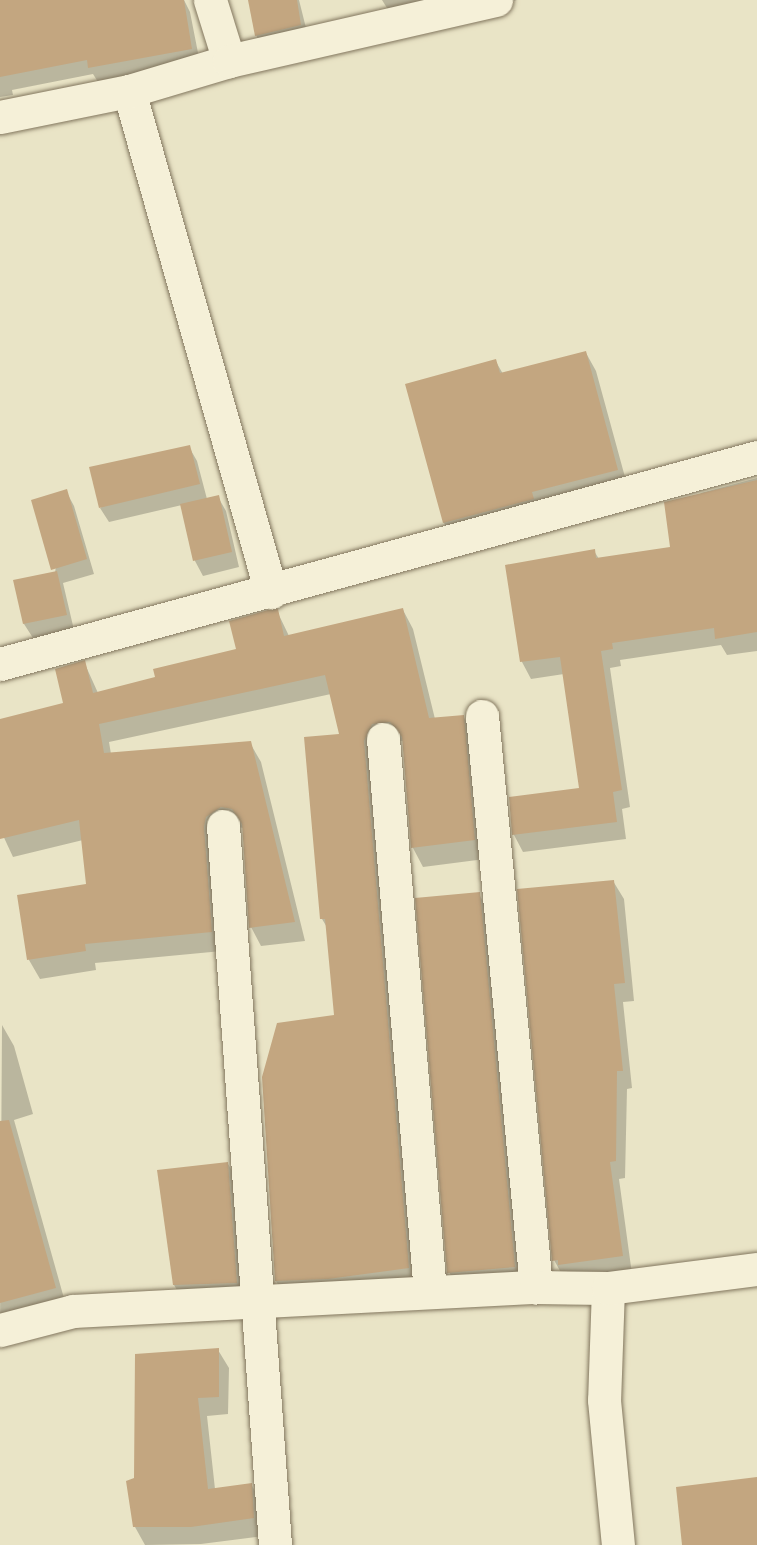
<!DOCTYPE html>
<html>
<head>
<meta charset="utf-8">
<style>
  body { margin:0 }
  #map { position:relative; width:757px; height:1545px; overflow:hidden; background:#e9e4c6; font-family:"Libre Baskerville",serif }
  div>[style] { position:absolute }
  .shadow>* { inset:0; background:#0003 }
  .building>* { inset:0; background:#c3a680 }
  .roads { filter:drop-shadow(0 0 2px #82765e) drop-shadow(0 0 2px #82765e) }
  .minor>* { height:33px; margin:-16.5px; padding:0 16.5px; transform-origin:16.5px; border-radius:16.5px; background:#f5f0d8 }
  span { translate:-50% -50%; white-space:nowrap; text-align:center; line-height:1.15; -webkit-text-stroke:5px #f1edd4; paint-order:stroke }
</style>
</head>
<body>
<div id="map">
  <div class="shadow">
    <div style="clip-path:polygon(0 0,184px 0,190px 12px,200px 63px,98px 82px,93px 74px,12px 90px,13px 95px,0 97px)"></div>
    <div style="clip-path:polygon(254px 0,299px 0,309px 40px,264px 50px,256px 35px)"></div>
    <div style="clip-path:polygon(382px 0,517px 0,446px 17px,392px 16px)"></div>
    <div style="clip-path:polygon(586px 353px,596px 371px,628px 488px,455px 541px,444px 523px,407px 385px,495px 360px,503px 374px)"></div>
    <div style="clip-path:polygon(189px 447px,197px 461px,207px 499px,218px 497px,226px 511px,239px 567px,203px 576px,195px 561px,182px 505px,109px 522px,100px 508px)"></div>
    <div style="clip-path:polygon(757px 478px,757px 651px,727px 655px,721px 645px,620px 660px,621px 666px,610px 668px,630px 807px,622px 809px,626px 839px,523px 852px,514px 835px,510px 798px,580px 790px,564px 674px,531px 679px,522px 662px,506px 566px,594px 551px,599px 559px,672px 549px,701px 493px)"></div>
    <div style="clip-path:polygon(66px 491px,74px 506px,94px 574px,63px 583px,74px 630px,33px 638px,24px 624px,15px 581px,55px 573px)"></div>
    <div style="clip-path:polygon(403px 610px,413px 629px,435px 719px,463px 716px,474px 735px,485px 859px,423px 867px,413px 848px,403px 741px,382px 742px,419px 1286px,287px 1300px,276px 1281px,336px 1016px,328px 929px,322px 919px,341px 736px,331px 694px,109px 742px,111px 754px,250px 743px,261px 762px,305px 941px,261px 946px,251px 927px,243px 828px,234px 826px,222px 951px,95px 963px,96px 970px,40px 979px,29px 960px,19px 896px,88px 885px,83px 840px,13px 857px,0 829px,0 721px,65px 704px,84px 662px,98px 693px,156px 678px,237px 650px,277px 611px,289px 636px)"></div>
    <div style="clip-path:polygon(613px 881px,624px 899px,634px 1001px,623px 1002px,632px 1088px,627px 1089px,625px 1178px,619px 1179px,632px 1274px,564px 1278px,554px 1260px)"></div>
    <div style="clip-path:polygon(479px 894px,490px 914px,526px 1287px,460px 1292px,449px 1272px)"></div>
    <div style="clip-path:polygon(2px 1025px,14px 1046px,33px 1114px,14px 1120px,67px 1309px,0 1327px)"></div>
    <div style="clip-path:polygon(228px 1164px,240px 1184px,248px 1303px,186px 1305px,174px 1285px)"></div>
    <div style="clip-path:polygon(218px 1350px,229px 1368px,228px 1414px,207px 1416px,215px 1489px,251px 1484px,261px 1502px,264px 1536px,201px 1544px,145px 1545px,135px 1527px,135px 1479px)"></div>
  </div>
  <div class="building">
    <div style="clip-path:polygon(0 0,184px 0,192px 49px,88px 68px,87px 60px,0 77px)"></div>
    <div style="clip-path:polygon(248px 0,297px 0,301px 25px,255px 36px)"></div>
    <div style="clip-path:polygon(586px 351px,618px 470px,532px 492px,534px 499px,443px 523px,405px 384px,496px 359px,500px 373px)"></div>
    <div style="clip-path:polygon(190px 445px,200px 484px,99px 508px,89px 467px)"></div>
    <div style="clip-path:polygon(757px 480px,757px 632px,715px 639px,714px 628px,612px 643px,613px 649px,601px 651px,622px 790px,613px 792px,617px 822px,512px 835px,509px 797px,579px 788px,560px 657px,520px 662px,505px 565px,595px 549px,596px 558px,670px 547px,664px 502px)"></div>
    <div style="clip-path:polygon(67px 489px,87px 559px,51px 570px,31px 500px)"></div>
    <div style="clip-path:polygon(219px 495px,232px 552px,193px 561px,180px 504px)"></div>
    <div style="clip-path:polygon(57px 571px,67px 615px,23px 624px,13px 580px)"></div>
    <div style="clip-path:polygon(403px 608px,429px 718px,464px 715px,475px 840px,411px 848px,402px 737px,390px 722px,372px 724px,364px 741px,409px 1268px,328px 1279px,275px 1281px,262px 1077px,277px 1023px,334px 1015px,325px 919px,320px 919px,304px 737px,339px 734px,325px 675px,99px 724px,104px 753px,251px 741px,295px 922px,249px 928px,242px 824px,232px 809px,221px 807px,206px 817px,204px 827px,212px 932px,85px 944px,86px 951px,27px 960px,17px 895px,86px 884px,79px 820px,0 839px,0 719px,63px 703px,55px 669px,85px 660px,93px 693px,155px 677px,153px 669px,236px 649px,229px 621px,268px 610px,278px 609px,284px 636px)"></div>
    <div style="clip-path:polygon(614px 880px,625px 983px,614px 984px,623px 1071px,617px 1071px,616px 1161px,610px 1162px,623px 1256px,558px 1265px,558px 1260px,552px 1261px,517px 889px)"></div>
    <div style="clip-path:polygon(480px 892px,515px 1267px,447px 1273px,415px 898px)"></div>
    <div style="clip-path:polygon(9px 1120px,56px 1288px,0 1303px,0 1121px)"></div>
    <div style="clip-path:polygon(228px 1162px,237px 1283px,173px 1285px,157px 1170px)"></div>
    <div style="clip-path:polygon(219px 1348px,219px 1397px,198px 1398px,208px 1489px,252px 1483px,254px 1518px,191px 1527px,133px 1527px,126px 1481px,134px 1478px,135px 1354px)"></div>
    <div style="clip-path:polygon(757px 1477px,757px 1545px,682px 1545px,676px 1487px)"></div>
  </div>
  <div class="roads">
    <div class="minor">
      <div style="left:210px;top:0;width:64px;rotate:72.7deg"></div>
      <div style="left:129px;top:91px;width:521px;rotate:74.18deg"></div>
      <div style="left:0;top:117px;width:132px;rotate:-11.4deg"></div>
      <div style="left:129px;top:91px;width:104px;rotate:-16.7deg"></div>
      <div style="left:229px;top:61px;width:274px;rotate:-12.9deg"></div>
      <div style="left:0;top:664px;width:785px;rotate:-15.29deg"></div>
      <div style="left:482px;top:716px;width:574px;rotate:84.6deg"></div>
      <div style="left:383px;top:739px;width:555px;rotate:85.14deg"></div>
      <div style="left:223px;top:826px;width:721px;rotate:85.86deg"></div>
      <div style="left:608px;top:1288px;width:112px;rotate:92deg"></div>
      <div style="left:604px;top:1400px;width:146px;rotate:84.5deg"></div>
      <div style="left:0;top:1330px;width:75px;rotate:-14.6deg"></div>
      <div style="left:73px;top:1311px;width:464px;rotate:-3deg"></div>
      <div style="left:536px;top:1287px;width:72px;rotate:0.8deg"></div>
      <div style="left:608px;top:1288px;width:150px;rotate:-7.3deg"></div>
    </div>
  </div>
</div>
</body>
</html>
